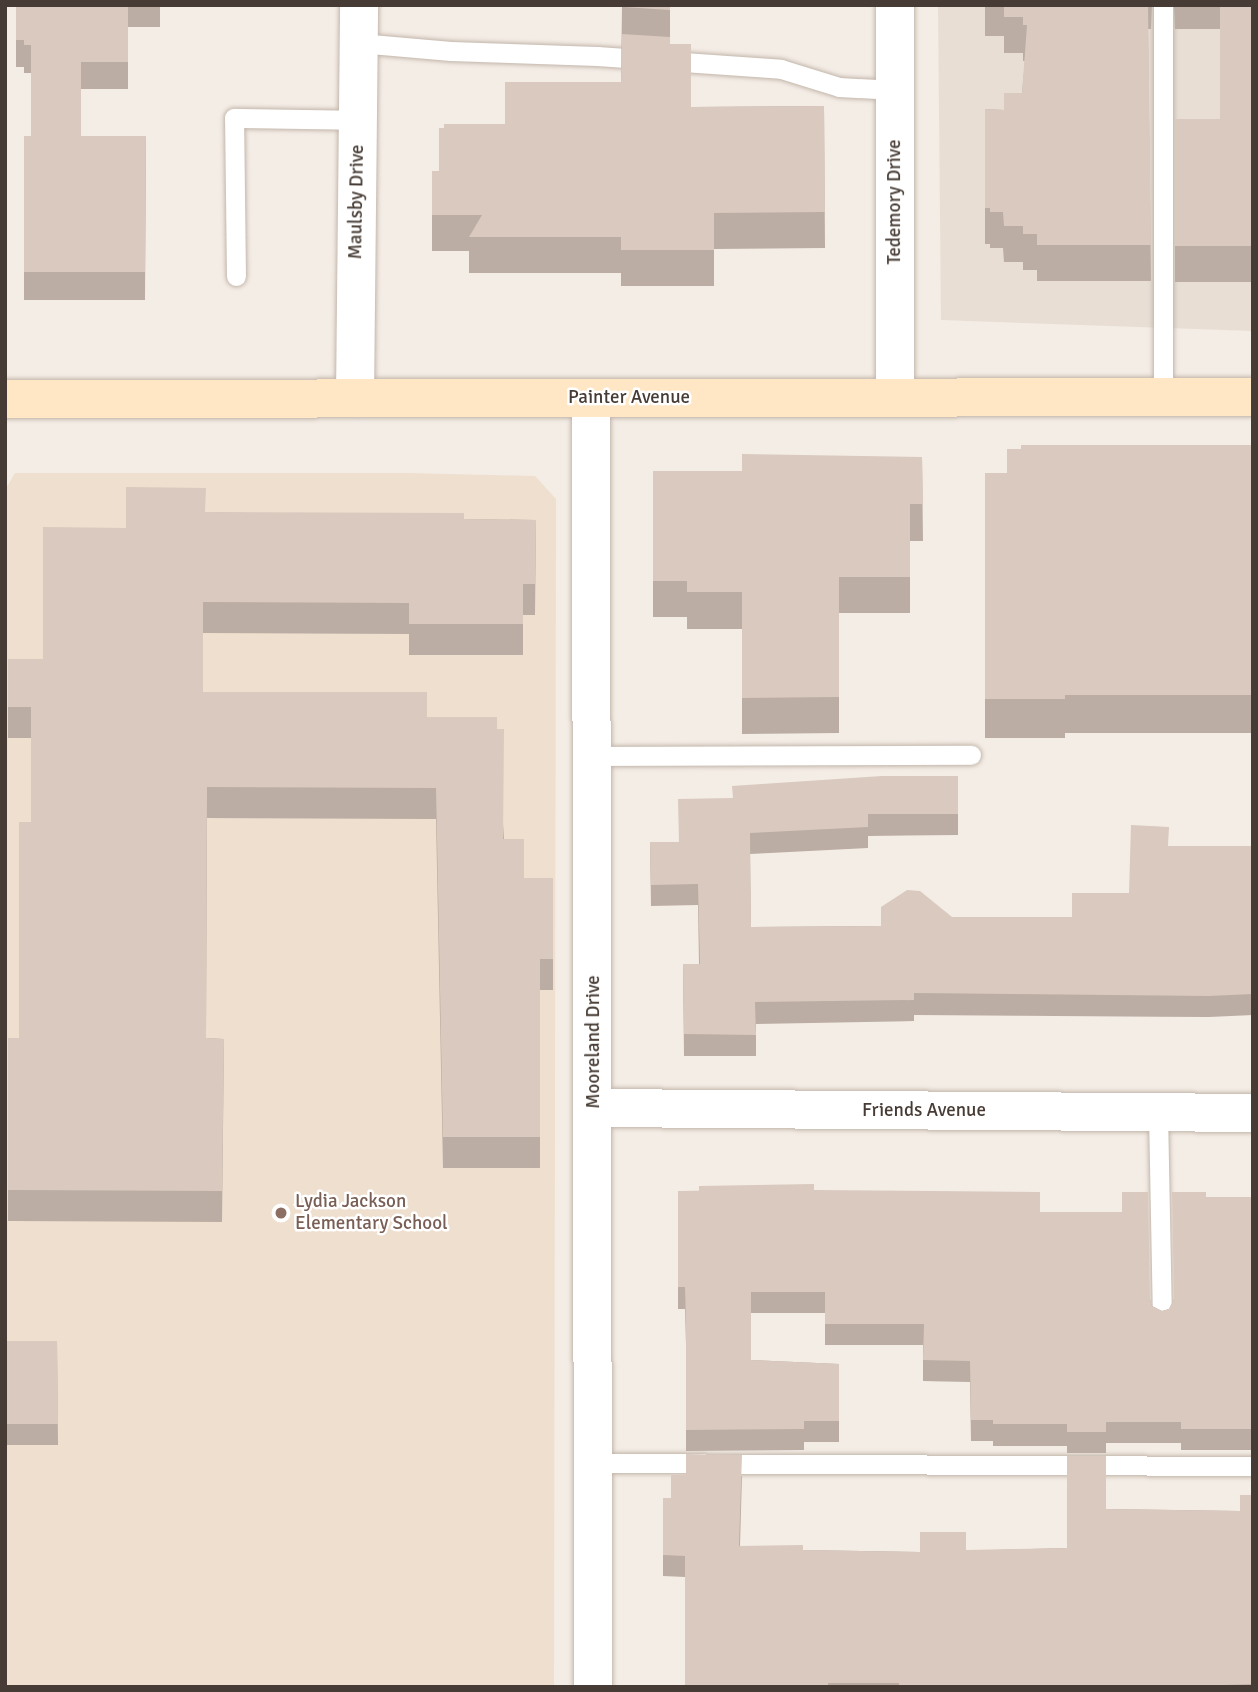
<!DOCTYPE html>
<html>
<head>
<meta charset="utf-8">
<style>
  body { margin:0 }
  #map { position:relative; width:1258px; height:1692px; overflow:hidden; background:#f4ede6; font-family:Signika,sans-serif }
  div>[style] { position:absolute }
  .residential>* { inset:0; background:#e8ded4 }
  .education>* { inset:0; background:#eedfcf }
  .roads { filter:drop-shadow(0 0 2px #c3b6ab) drop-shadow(0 0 2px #c3b6ab) }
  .service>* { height:19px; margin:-9.5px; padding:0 9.5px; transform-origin:9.5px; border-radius:9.5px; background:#fff }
  .minor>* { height:38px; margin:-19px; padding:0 19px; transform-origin:19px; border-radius:19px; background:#fff }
  .secondary>* { height:38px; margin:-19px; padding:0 19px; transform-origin:19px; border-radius:19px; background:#ffe6c5 }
  .wall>* { inset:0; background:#bbada3 }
  .building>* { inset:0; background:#d9c9be }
  .dots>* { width:19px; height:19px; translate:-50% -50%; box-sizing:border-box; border:4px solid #fff; border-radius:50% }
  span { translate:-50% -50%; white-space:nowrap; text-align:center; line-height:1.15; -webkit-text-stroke:5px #fff; paint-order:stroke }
  .street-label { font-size:19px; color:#473c35 }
  .education-label { font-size:19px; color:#785e54 }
  .left { translate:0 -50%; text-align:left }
  .frame { position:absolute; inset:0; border:7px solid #473c35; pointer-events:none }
</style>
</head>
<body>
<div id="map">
  <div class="residential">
    <div style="clip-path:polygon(938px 5px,1253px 5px,1253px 331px,941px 320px)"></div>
  </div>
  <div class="education">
    <div style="clip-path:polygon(15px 473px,408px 473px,535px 476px,556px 499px,554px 1687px,5px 1687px,5px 490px)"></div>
  </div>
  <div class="roads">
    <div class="service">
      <div style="left:1163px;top:5px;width:393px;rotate:90deg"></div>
      <div style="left:359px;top:43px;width:92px;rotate:5deg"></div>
      <div style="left:451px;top:51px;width:146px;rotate:2deg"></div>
      <div style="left:597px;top:56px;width:184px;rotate:4deg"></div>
      <div style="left:781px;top:69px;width:61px;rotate:17.2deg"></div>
      <div style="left:839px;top:87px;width:56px;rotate:3.1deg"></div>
      <div style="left:236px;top:276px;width:158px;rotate:-90.7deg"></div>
      <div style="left:234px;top:118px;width:124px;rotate:0.9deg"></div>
      <div style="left:591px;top:756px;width:380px;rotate:-0.2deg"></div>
      <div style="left:1158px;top:1112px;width:208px;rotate:88.9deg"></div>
      <div style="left:594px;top:1463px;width:659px;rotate:0.26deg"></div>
    </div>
    <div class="minor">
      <div style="left:895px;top:5px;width:393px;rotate:90deg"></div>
      <div style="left:355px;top:398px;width:393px;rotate:-89.4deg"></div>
      <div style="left:591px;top:398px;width:1289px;rotate:89.91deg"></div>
      <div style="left:594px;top:1108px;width:659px;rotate:0.43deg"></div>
    </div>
    <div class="secondary">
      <div style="left:5px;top:399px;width:1248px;rotate:-0.09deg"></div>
    </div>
  </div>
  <div class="wall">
    <div style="clip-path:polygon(16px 5px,235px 5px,235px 6px,160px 6px,160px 27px,128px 27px,128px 89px,81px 89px,81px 136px,146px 136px,145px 300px,24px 300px,24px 136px,31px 136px,31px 73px,24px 73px,24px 67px,16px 67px)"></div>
    <div style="clip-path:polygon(622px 5px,670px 5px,670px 44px,691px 107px,824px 106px,825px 248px,714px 249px,714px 286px,621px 286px,621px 273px,469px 273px,469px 251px,432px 251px,432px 171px,439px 171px,505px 124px,621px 82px)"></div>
    <div style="clip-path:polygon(985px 5px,1152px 5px,1151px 29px,1148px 29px,1151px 281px,1037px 281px,1037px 270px,1023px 270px,1023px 262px,1004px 262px,1003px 248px,990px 248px,990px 244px,985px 244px,985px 109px,1004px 110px,1022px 93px,1025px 61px,1023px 61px,1023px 53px,1004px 53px,1004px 36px,985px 36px)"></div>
    <div style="clip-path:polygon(1174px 5px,1253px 5px,1253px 282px,1175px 282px,1175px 119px,1220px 119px,1220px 29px,1175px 29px)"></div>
    <div style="clip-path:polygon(1253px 445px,1253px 733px,1065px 733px,1065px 738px,985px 738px,985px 473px,1007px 473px)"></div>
    <div style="clip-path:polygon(922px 457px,923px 541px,910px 541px,910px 613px,839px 613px,839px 733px,742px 734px,742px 629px,687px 629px,687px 617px,653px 617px,653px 471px,742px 471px)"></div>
    <div style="clip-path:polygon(206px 512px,464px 519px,536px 520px,535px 615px,523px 615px,523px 655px,409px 655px,409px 634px,203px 633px,203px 692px,427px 717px,497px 729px,504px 839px,524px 878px,553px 878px,553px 990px,540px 990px,540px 1168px,443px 1168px,436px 819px,207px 818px,206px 1038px,224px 1039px,222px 1222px,8px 1221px,8px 1038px,19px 1038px,31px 822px,31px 738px,8px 738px,8px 659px,43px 659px,126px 528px)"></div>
    <div style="clip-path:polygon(958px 776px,958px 835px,868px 836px,868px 848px,750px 854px,751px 927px,881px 926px,952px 917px,1072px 917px,1129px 893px,1169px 846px,1253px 846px,1253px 1015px,1209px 1017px,914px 1015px,914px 1021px,756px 1024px,756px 1056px,684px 1056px,683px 964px,699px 964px,698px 905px,651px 906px,650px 842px,678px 842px)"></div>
    <div style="clip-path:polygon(814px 1190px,1040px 1212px,1150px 1299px,1152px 1306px,1162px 1311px,1169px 1309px,1174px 1299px,1206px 1197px,1253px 1197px,1253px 1450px,1181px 1450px,1181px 1443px,1106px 1443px,1106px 1453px,1067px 1453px,1067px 1446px,993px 1446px,993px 1441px,971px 1441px,970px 1382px,923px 1381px,923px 1345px,825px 1345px,825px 1313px,751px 1313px,751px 1360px,839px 1364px,839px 1442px,804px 1442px,804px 1450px,686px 1451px,686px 1345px,685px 1309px,678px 1309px,678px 1191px)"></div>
    <div style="clip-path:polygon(5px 1341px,57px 1341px,58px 1445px,5px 1445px)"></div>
    <div style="clip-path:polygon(742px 1476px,740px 1546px,803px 1550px,920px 1552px,1067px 1548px,1106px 1509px,1240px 1511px,1253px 1495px,1253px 1687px,685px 1687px,685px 1577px,663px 1576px,663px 1555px,671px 1498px)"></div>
  </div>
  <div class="building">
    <div style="clip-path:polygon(16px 5px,128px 5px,128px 62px,81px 62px,81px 136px,146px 136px,145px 272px,24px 272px,24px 136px,31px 136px,31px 45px,24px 45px,24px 40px,16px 40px)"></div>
    <div style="clip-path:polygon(622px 5px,670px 5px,670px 10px,622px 7px)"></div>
    <div style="clip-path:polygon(1004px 5px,1148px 5px,1151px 245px,1037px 245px,1037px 234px,1023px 234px,1023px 226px,1004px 226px,1003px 212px,990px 212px,990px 208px,985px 208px,985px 109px,1004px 110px,1004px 93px,1022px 93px,1027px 25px,1023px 25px,1023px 17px,1004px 17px)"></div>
    <div style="clip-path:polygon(1220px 5px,1253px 5px,1253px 246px,1175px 246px,1175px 119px,1220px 119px)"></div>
    <div style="clip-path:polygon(622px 34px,670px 37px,670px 44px,691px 44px,691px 107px,824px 106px,825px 212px,714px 213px,714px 250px,621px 250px,621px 237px,469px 237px,482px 215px,432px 215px,432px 171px,439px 171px,439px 128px,444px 128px,444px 124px,505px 124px,505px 82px,621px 82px)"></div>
    <div style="clip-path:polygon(1021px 445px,1253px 445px,1253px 695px,1065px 695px,1065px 699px,985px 699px,985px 473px,1007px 473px,1007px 449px,1021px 449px)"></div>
    <div style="clip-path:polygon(742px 454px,922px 457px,923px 504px,910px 504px,910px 577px,839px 577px,839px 697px,742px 698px,742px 592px,687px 592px,687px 581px,653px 581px,653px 471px,742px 471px)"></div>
    <div style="clip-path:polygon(126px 487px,206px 488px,205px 512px,464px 513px,464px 519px,536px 520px,535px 584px,523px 584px,523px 624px,409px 624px,409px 603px,203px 602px,203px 692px,427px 692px,427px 717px,497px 717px,497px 729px,504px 729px,503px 839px,524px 839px,524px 878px,553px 878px,553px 959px,540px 959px,540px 1137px,443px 1137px,436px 788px,207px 787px,206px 1038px,224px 1039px,222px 1191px,8px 1190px,8px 1038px,19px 1038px,19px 822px,31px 822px,31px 707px,8px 707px,8px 659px,43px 659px,43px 527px,126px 528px)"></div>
    <div style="clip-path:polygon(882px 776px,958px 776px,958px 814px,868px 814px,868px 827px,750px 833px,751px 927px,881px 926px,881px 907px,907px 890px,920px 891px,952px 917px,1072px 917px,1072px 893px,1129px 893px,1131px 825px,1169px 827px,1168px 846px,1253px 846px,1253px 994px,1209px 996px,914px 993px,914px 1000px,755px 1002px,756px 1035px,684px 1034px,683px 964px,700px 964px,698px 884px,651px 885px,650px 842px,679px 842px,678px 799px,733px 798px,732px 786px)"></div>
    <div style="clip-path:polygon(814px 1184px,814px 1190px,1040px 1192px,1040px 1212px,1122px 1212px,1122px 1192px,1148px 1192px,1150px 1299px,1152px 1306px,1162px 1311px,1169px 1309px,1174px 1299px,1172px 1192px,1206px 1192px,1206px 1197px,1253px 1197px,1253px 1429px,1181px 1429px,1181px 1422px,1106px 1422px,1106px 1432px,1067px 1432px,1067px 1424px,993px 1424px,993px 1420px,971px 1420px,970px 1361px,923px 1360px,924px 1324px,825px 1324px,825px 1292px,751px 1292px,751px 1360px,839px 1364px,839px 1421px,804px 1421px,804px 1429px,686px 1430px,686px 1323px,685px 1287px,678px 1287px,678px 1191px,699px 1191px,699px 1186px)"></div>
    <div style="clip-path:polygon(5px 1341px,57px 1341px,58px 1424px,5px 1424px)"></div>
    <div style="clip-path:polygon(686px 1454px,742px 1455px,739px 1546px,803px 1545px,803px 1550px,920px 1552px,920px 1532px,966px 1532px,966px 1550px,1067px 1548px,1067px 1456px,1106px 1456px,1106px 1509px,1240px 1511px,1240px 1495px,1253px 1495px,1253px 1684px,1224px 1685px,1224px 1687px,899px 1687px,899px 1683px,828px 1683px,828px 1687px,725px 1687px,725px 1685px,685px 1685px,685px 1556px,663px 1555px,663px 1498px,671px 1498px,671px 1475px,686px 1475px)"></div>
  </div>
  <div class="dots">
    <div style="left:281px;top:1213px;background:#8d6e63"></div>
  </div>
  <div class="street-label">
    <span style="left:357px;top:202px;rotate:-89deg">Maulsby Drive</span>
    <span style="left:895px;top:202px;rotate:-90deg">Tedemory Drive</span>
    <span style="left:629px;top:398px">Painter Avenue</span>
    <span style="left:594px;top:1042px;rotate:-90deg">Mooreland Drive</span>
    <span style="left:924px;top:1111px">Friends Avenue</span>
  </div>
  <div class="education-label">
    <span class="left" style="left:295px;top:1213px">Lydia Jackson<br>Elementary School</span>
  </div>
  <div class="frame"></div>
</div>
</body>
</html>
